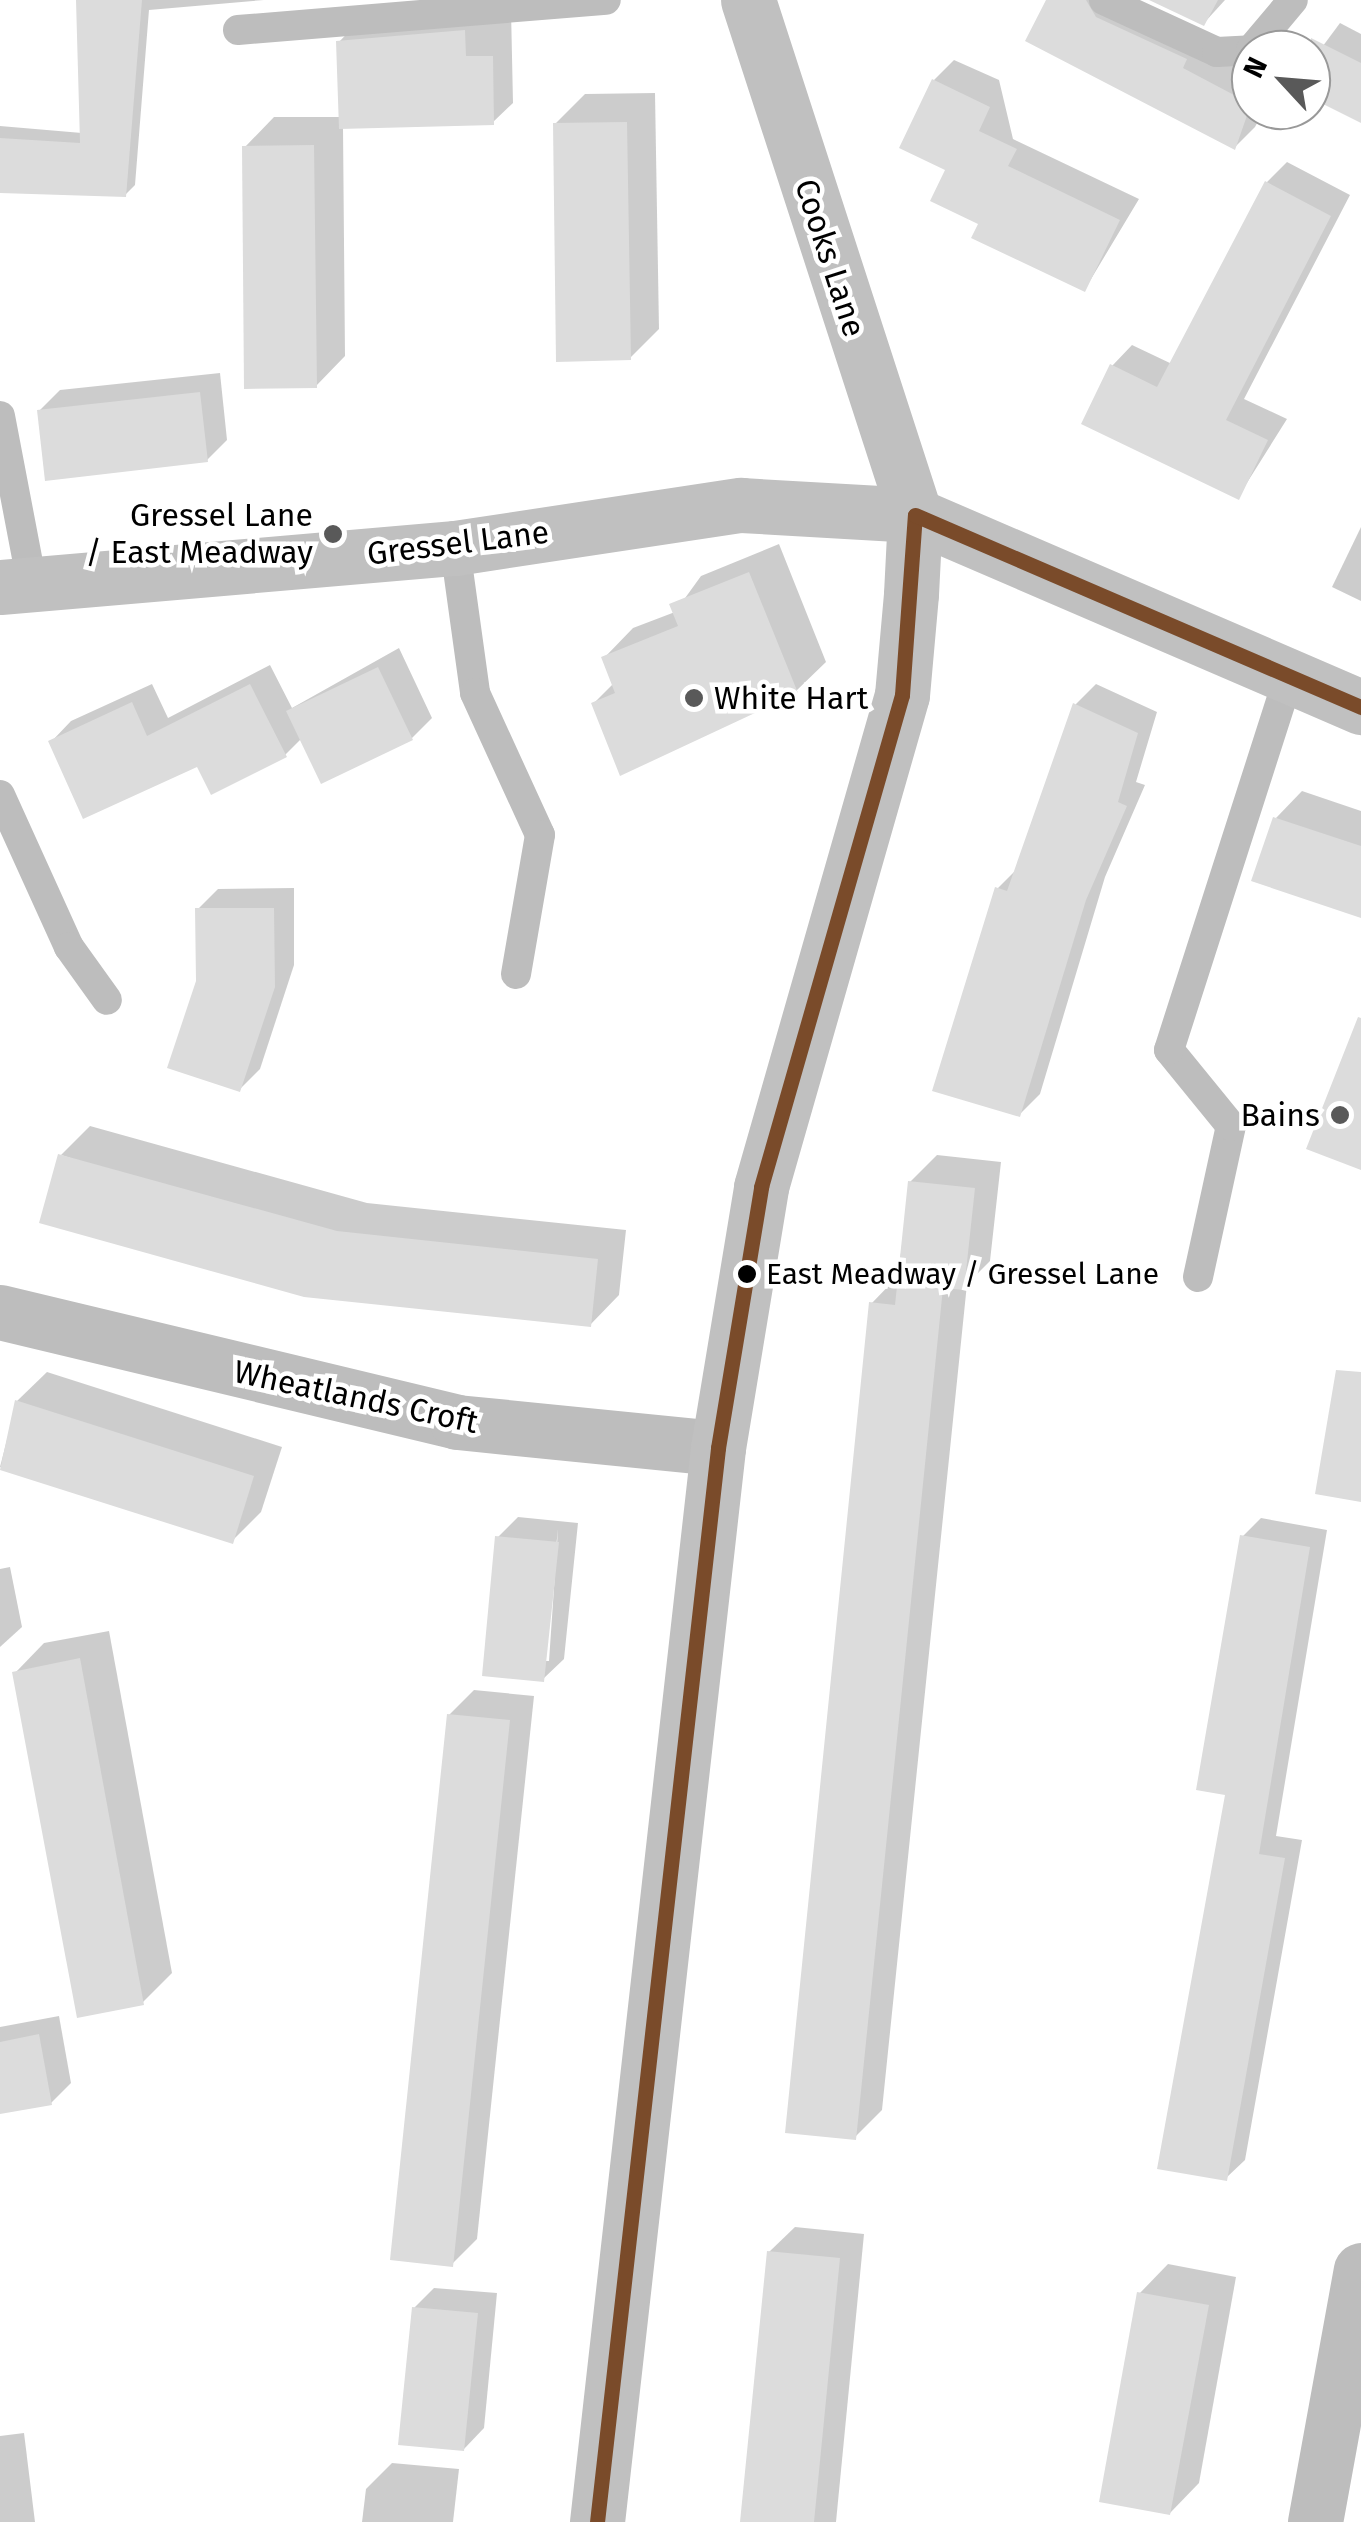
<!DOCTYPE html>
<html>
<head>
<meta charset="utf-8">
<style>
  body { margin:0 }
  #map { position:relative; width:1361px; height:2522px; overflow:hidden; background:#fff; font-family:"Fira Sans",sans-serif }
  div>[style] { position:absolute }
  .shadow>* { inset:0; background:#0003 }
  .building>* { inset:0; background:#dcdcdc }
  .lane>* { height:30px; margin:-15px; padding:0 15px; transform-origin:15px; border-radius:15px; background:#bdbdbd }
  .street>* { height:55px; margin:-27.5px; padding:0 27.5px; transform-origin:27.5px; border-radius:27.5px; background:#bdbdbd }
  .secondary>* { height:55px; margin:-27.5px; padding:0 27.5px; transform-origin:27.5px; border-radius:27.5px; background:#c0c0c0 }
  .bus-1>* { height:15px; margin:-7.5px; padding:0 7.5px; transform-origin:7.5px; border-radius:7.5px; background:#7a4b2a }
  .dots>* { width:28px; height:28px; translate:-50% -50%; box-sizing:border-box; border:5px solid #fff; border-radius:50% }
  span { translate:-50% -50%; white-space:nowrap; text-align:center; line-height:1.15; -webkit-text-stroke:9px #fff; paint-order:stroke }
  .bus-label { font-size:30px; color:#000 }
  .left { translate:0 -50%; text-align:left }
  .street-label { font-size:32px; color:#000 }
  .poi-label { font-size:32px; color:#000 }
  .right { translate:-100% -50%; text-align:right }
  .north { position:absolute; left:1231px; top:30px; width:100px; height:100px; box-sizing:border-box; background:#fff; border:2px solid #999; border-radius:50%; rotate:296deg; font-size:28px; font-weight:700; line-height:40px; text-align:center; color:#000 }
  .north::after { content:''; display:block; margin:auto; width:35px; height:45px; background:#595959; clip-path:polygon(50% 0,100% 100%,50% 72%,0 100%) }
</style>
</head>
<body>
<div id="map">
  <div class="shadow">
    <div style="clip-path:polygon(78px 0,264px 0,149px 10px,135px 185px,125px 195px,0 190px,0 126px,82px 133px)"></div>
    <div style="clip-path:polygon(1049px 0,1122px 0,1251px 73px,1251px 110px,1264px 110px,1255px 127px,1235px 147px)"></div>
    <div style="clip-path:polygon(1155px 0,1225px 0,1204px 23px)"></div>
    <div style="clip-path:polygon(511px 9px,513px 103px,492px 123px,343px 126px,345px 356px,316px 386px,245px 147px,274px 117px,341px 117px,339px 42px,359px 21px)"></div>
    <div style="clip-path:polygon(1340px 23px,1361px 34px,1361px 120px,1311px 95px,1311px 62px)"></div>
    <div style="clip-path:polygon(954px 60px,999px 80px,1013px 139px,1139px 199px,1085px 289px,981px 223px,948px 169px,934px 80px)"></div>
    <div style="clip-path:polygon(655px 93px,659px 329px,630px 358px,555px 124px,585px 94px)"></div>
    <div style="clip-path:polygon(1287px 162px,1350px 195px,1244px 399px,1287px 419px,1238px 497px,1112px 366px,1132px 345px,1172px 364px,1267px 182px)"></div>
    <div style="clip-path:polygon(220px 373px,227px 440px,207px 460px,40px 410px,60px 390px)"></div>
    <div style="clip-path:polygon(1361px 527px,1361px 601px,1332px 587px)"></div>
    <div style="clip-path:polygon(779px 544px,826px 662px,796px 691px,594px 703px,614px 683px,604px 658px,633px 628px,675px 612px,701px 576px)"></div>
    <div style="clip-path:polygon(399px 648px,432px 718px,412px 738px,302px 738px,285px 755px,51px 742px,71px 721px,152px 684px,168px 718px,270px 665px,292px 708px)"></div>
    <div style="clip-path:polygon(1096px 684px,1157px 712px,1136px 782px,1145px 785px,1105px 877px,1040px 1094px,1020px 1114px,998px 888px,1017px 869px,1076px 704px)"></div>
    <div style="clip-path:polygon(1302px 791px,1361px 811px,1361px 915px,1276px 818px)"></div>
    <div style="clip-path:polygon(294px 888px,294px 965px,260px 1069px,240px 1089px,198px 981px,198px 909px,218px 889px)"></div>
    <div style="clip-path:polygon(90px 1126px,367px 1203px,626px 1230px,619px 1295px,590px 1325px,61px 1155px)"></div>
    <div style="clip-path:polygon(937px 1155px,1001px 1162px,990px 1261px,967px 1284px,882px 2110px,855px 2137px,871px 1304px,898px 1276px,910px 1182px)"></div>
    <div style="clip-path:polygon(47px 1372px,282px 1447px,261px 1512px,232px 1541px,0 1467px,17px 1401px)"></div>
    <div style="clip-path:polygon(evenodd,518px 1517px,578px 1523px,564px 1659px,543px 1679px,498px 1537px,518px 1517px,558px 1529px,549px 1661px,544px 1661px,558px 1529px)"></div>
    <div style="clip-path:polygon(1261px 1518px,1327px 1530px,1276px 1836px,1302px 1840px,1245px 2160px,1226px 2178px,1228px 1793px,1243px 1536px)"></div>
    <div style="clip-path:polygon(10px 1567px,22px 1627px,0 1647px,0 1569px)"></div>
    <div style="clip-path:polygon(109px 1631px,172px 1973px,143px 2002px,15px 1673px,44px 1643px)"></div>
    <div style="clip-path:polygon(474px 1690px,534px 1696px,477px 2239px,452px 2264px,449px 1715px)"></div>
    <div style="clip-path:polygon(59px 2016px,71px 2083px,51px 2103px,0 2113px,0 2027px)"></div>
    <div style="clip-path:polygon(795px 2227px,864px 2234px,836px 2522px,744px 2522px,769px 2252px)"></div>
    <div style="clip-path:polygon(1168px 2264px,1236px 2277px,1199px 2483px,1170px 2513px,1139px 2294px)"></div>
    <div style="clip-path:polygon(434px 2288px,497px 2293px,484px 2428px,464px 2449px,414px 2308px)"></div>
    <div style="clip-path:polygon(24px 2433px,35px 2522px,0 2522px,0 2436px)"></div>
    <div style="clip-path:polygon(392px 2463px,459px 2469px,453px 2522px,362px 2522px,366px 2489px)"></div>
  </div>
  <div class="building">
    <div style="clip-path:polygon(76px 0,142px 0,126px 197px,0 193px,0 138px,80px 143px)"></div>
    <div style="clip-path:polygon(1046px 0,1086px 0,1096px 17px,1187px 59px,1183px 68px,1251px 104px,1235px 150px,1025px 41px)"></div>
    <div style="clip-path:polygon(1149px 0,1218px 0,1204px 26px)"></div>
    <div style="clip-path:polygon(465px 30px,466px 56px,493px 56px,494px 125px,339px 129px,336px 41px)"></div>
    <div style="clip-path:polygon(1311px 38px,1361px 63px,1361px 123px,1311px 98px)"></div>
    <div style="clip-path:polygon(932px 79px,990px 107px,979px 131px,1017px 149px,1008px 166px,1120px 220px,1085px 292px,971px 238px,978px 224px,930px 201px,945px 170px,899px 148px)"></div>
    <div style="clip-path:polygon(627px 122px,631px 360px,556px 362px,553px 123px)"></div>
    <div style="clip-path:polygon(314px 145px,317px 388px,244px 389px,242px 146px)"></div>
    <div style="clip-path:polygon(1265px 181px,1331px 216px,1226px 420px,1268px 440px,1239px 500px,1081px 424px,1110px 364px,1157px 387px)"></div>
    <div style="clip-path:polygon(200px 392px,208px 462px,45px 481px,37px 410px)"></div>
    <div style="clip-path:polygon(749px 572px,798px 693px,620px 776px,591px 703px,615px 693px,601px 657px,678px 626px,669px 604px)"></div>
    <div style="clip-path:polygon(378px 667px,413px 740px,321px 784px,286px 711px)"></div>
    <div style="clip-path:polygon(250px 684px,287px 757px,211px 795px,197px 767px,83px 819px,48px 741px,132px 702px,147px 736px)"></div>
    <div style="clip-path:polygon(1073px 703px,1138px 733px,1118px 802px,1127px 806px,1086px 900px,1020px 1117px,932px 1091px,995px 887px,1007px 891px)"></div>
    <div style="clip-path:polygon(1273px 817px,1361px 846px,1361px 918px,1251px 881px)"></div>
    <div style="clip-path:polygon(195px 908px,274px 908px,275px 987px,240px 1092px,167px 1068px,196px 981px)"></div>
    <div style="clip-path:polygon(1358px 1017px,1361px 1018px,1361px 1170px,1306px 1149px)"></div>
    <div style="clip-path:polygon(58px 1154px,337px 1231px,598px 1259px,591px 1327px,304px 1297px,39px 1223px)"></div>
    <div style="clip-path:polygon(908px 1181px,975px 1188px,964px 1290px,943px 1288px,856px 2140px,785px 2133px,869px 1302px,895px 1305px)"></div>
    <div style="clip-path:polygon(1336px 1370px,1361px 1372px,1361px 1502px,1315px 1494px)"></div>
    <div style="clip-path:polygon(15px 1400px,254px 1476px,233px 1544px,0 1470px)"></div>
    <div style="clip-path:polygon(1240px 1535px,1310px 1547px,1259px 1854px,1285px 1858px,1227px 2181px,1157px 2169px,1225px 1795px,1196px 1790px)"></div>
    <div style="clip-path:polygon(495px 1536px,559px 1542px,544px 1682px,482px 1676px)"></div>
    <div style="clip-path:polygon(80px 1658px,144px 2005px,77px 2018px,12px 1672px)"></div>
    <div style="clip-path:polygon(447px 1714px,510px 1720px,453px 2267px,390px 2260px)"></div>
    <div style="clip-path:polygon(39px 2034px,52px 2105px,0 2114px,0 2042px)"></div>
    <div style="clip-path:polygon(767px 2251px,840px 2258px,814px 2522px,740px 2522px)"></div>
    <div style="clip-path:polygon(1137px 2292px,1209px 2305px,1170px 2515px,1099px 2502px)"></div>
    <div style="clip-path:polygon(412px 2307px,478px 2313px,464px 2451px,398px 2445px)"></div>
  </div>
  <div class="lane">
    <div style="left:1104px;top:0;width:124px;rotate:24.7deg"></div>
    <div style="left:1217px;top:52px;width:34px;rotate:-3deg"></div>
    <div style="left:238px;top:30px;width:369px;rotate:-4.7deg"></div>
    <div style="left:1251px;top:50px;width:65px;rotate:-50deg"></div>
    <div style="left:0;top:416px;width:171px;rotate:79.2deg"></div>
    <div style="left:455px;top:548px;width:146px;rotate:82.1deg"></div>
    <div style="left:475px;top:693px;width:156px;rotate:65.4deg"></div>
    <div style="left:540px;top:835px;width:141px;rotate:99.8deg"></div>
    <div style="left:0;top:795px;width:167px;rotate:65.6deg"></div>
    <div style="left:69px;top:947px;width:65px;rotate:54.4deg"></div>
    <div style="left:1198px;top:1277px;width:155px;rotate:-77.7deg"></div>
    <div style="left:1231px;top:1126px;width:98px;rotate:-129.2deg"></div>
    <div style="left:1169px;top:1050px;width:393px;rotate:-72.2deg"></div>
  </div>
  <div class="street">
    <div style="left:0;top:1312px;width:470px;rotate:13.5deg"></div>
    <div style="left:457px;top:1422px;width:262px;rotate:5.7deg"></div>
    <div style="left:1315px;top:2522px;width:256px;rotate:-79.7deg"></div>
  </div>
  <div class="secondary">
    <div style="left:0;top:587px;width:457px;rotate:-4.9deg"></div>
    <div style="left:455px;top:548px;width:289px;rotate:-8.6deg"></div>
    <div style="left:741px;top:505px;width:174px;rotate:3.3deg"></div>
    <div style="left:915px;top:515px;width:486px;rotate:23.3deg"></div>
    <div style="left:597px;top:2522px;width:1081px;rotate:-83.57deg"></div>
    <div style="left:718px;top:1448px;width:265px;rotate:-80.6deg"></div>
    <div style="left:761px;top:1187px;width:512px;rotate:-74.01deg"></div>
    <div style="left:902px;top:695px;width:101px;rotate:-84.9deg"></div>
    <div style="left:911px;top:594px;width:79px;rotate:-87.1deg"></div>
    <div style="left:915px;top:515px;width:541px;rotate:-107.97deg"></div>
  </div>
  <div class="bus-1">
    <div style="left:597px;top:2522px;width:1081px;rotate:-83.57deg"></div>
    <div style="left:718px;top:1448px;width:265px;rotate:-80.6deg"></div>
    <div style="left:761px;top:1187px;width:512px;rotate:-74.01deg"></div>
    <div style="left:902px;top:695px;width:180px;rotate:-85.9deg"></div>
    <div style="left:915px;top:515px;width:486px;rotate:23.3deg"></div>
  </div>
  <div class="dots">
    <div style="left:333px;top:534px;background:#595959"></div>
    <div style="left:694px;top:698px;background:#595959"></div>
    <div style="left:1340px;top:1115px;background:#595959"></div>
    <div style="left:747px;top:1274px;background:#000"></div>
  </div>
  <div class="bus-label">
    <span class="left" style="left:766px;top:1274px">East Meadway / Gressel Lane</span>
  </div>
  <div class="street-label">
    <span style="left:830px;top:258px;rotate:72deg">Cooks Lane</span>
    <span style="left:458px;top:543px;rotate:-7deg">Gressel Lane</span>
    <span style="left:356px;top:1397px;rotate:12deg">Wheatlands Croft</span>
  </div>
  <div class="poi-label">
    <span class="right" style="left:313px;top:534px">Gressel Lane<br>/ East Meadway</span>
    <span class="left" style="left:714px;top:698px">White Hart</span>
    <span class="right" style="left:1320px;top:1115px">Bains</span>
  </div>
  <div class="north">N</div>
</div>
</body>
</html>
